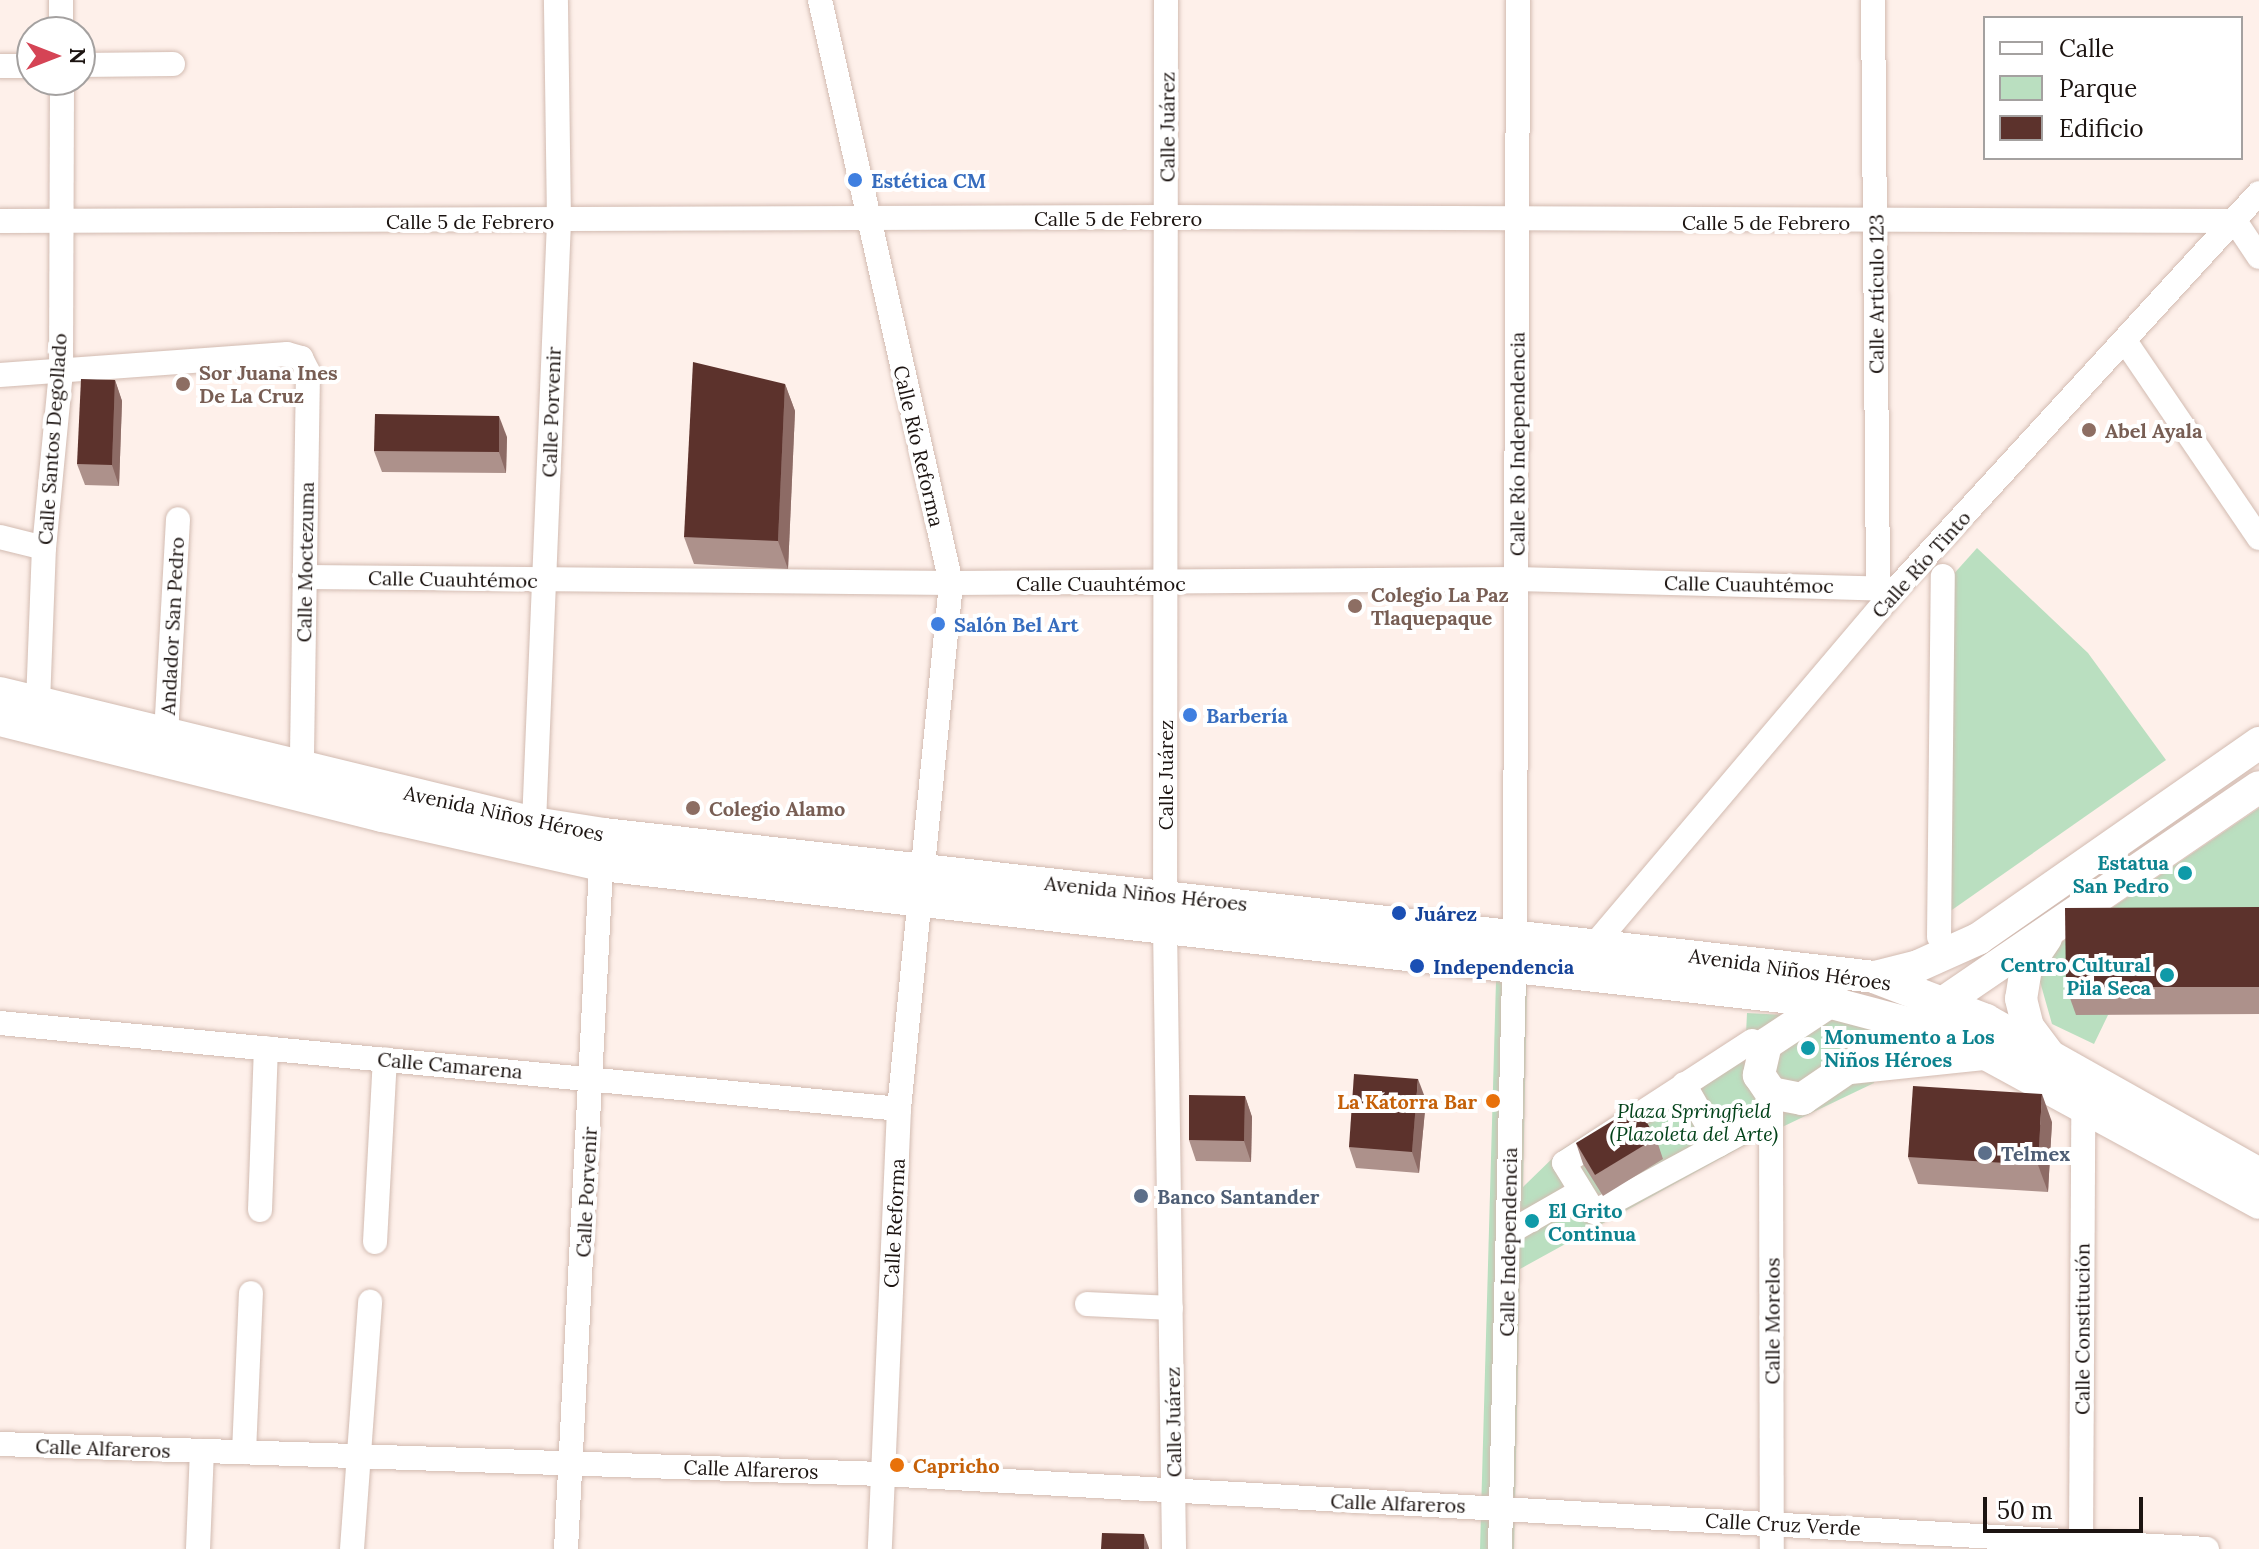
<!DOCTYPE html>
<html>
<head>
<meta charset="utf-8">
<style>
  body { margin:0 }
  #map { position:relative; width:2259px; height:1549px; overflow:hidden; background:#fef0ea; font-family:Lora,serif }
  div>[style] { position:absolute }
  .green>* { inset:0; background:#badfc0 }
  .roads { filter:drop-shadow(0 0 2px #d2bbb1) drop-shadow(0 0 2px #d2bbb1) }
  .minor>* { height:24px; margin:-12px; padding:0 12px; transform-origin:12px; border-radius:12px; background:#fff }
  .major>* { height:32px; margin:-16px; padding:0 16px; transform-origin:16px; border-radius:16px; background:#fff }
  .wall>* { inset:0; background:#ad918b }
  .shaded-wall>* { inset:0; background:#8d6b65 }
  .building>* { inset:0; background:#5c322c }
  .dots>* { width:22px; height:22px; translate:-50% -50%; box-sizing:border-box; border:4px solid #fff; border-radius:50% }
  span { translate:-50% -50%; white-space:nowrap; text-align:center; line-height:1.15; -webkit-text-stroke:8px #fff; paint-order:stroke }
  .street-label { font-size:20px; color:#1c1411 }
  .shop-label { font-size:20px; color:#366cbe; font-weight:700 }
  .left { translate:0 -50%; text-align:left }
  .education-label { font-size:20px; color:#785e54; font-weight:700 }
  .culture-label { font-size:20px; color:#0d838f; font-weight:700 }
  .right { translate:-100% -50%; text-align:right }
  .transit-label { font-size:20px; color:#164399; font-weight:700 }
  .food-label { font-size:20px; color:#c56008; font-weight:700 }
  .park-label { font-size:20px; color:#024219; font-style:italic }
  .service-label { font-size:20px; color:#4e5e75; font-weight:700 }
  .legend { position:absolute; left:1983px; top:16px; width:260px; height:144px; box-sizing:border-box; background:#fff; border:2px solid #a4a1a0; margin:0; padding:10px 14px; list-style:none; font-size:24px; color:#1c1411 }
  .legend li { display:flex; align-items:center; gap:16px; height:40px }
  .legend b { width:40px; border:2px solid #a4a1a0 }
  .north { position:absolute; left:16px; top:16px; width:80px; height:80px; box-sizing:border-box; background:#fff; border:2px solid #a4a1a0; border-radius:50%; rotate:90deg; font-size:22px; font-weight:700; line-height:32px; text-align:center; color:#1c1411 }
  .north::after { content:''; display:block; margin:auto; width:28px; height:36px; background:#d54455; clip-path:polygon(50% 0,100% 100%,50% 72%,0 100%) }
  .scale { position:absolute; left:1983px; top:1497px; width:160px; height:36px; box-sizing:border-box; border:4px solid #1c1411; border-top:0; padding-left:10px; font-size:24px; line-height:28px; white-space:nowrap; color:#1c1411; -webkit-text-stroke:6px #fff; paint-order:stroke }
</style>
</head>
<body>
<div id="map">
  <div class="green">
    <div style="clip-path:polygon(1977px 548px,2088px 653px,2166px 760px,1949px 912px,1951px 577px)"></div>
    <div style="clip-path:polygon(2259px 808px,2259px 935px,2108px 1015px,2094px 1044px,2052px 1024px,2039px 978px,2053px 948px)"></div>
    <div style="clip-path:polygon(1496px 981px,1527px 985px,1523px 1187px,1561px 1150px,1746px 1034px,1747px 1013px,1842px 1018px,1870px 1029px,1881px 1055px,1874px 1083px,1747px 1144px,1520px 1269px,1514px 1549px,1480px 1549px)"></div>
  </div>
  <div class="roads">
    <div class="minor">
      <div style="left:61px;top:0;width:32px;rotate:90deg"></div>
      <div style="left:820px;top:0;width:598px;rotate:77.34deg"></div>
      <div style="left:951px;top:583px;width:529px;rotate:95.65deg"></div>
      <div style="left:899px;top:1109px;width:440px;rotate:92.5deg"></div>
      <div style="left:1166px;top:0;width:926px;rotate:90.06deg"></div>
      <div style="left:1165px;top:926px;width:623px;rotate:89.17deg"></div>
      <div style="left:1873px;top:0;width:588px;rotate:89.51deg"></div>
      <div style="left:80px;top:65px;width:93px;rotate:-0.6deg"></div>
      <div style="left:0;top:66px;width:32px"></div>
      <div style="left:0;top:221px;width:1167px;rotate:-0.2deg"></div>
      <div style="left:1167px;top:217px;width:1068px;rotate:0.21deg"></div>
      <div style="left:2235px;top:221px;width:43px;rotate:56.3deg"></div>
      <div style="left:2125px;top:341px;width:238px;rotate:55.8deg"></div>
      <div style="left:0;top:375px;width:288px;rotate:-4.2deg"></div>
      <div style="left:287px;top:354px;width:15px;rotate:16deg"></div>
      <div style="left:301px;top:358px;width:16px;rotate:63deg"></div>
      <div style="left:308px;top:372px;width:396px;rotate:90.9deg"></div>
      <div style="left:0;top:537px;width:45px;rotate:14deg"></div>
      <div style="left:305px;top:577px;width:646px;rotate:0.53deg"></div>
      <div style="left:951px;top:583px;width:565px;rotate:-0.41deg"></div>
      <div style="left:1516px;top:579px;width:380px;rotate:1.5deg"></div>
      <div style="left:38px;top:703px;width:155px;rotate:-87.8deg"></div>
      <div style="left:44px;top:548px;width:177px;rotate:-84.5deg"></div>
      <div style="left:61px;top:372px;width:292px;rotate:-89.8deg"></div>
      <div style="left:166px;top:734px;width:215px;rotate:-86.8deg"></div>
      <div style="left:534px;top:823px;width:603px;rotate:-87.62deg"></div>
      <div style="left:559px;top:221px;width:221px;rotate:-90.8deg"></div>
      <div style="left:1939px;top:937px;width:361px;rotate:-89.4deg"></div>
      <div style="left:1595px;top:944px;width:465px;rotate:-49.7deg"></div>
      <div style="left:1896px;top:589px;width:537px;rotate:-47.49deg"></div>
      <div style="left:0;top:1023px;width:903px;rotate:5.46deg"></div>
      <div style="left:1752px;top:1041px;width:224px;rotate:147deg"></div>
      <div style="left:1564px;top:1163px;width:57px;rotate:58.5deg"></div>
      <div style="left:1594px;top:1212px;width:179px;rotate:-28.3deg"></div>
      <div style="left:1684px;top:1084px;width:70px;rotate:60.2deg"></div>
      <div style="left:1771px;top:1093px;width:456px;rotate:89.9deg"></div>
      <div style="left:260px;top:1210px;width:162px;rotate:-87.9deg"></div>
      <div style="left:1508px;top:1233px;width:84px;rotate:-29.9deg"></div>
      <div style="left:375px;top:1242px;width:183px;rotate:-86.9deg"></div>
      <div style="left:1087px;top:1304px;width:84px;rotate:2.7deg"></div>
      <div style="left:0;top:1444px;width:884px;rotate:1.95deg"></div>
      <div style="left:883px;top:1474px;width:1326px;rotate:3.24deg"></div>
      <div style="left:244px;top:1452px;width:159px;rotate:-87.5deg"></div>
      <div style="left:198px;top:1549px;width:98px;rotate:-87.7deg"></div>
      <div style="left:352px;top:1549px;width:248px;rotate:-85.8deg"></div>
      <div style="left:566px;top:1549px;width:701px;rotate:-87.06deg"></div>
      <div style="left:1500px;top:1549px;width:614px;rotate:-88.6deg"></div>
      <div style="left:1515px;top:935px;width:935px;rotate:-89.82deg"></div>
      <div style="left:2081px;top:1549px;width:441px;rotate:-89.7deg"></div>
    </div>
    <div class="major">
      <div style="left:0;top:693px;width:550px;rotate:13.68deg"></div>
      <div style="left:534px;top:823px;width:71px;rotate:8.9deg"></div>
      <div style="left:604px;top:834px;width:1278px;rotate:6.42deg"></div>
      <div style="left:1874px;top:977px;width:120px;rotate:21deg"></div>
      <div style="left:1986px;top:1020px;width:313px;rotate:29.4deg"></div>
      <div style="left:0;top:720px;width:394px;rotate:14.1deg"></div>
      <div style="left:382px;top:816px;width:224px;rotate:12.6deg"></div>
      <div style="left:601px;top:865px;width:1235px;rotate:6.37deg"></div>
      <div style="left:1828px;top:1002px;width:86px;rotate:14.8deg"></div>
      <div style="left:1911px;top:1024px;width:81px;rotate:21.8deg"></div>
      <div style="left:1986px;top:1054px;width:311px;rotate:28.6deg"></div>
      <div style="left:2046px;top:938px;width:36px;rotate:124deg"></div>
      <div style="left:2026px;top:968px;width:31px;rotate:99deg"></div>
      <div style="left:2021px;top:999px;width:29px;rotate:76deg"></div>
      <div style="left:2028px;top:1027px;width:34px;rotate:53deg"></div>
      <div style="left:1875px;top:977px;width:44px;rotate:-14.3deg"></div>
      <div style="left:1918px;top:966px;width:66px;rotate:-24.2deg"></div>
      <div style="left:1978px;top:939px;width:343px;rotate:-34.9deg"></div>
      <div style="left:1834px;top:999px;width:82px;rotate:146.5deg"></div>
      <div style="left:1766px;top:1044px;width:32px;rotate:103deg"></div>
      <div style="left:1759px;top:1075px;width:22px;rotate:56deg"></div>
      <div style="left:1771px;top:1093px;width:32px;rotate:11deg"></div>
      <div style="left:1802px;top:1099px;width:553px;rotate:-34.32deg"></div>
      <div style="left:1850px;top:1068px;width:134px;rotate:-6deg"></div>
    </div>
  </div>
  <div class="wall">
    <div style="clip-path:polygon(115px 380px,122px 401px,119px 486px,85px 485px,77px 464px)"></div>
    <div style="clip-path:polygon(785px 384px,795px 411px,788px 569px,694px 564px,684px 537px)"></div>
    <div style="clip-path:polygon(507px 437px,506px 473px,382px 472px,374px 451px)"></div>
    <div style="clip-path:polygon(2259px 907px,2259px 1014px,2076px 1015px,2066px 987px)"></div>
    <div style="clip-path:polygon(1245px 1096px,1252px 1117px,1251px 1162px,1196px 1161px,1189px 1140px)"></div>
    <div style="clip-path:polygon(1426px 1100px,1419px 1173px,1356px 1168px,1349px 1147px)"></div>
    <div style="clip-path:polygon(2052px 1122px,2048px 1192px,1918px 1184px,1908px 1157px)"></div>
    <div style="clip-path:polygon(1656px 1138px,1663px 1159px,1603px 1196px,1583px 1164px,1576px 1143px)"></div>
  </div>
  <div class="shaded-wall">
    <div style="clip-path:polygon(115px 380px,122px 401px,119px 486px,112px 465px)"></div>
    <div style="clip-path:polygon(785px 384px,795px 411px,788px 569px,778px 541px)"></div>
    <div style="clip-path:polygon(499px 416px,507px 437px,506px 473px,499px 452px)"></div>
    <div style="clip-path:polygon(1418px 1079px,1426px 1100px,1419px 1173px,1412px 1152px)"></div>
    <div style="clip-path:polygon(2042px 1094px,2052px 1122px,2048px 1192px,2038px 1165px)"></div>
    <div style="clip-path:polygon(1245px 1096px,1252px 1117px,1251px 1162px,1244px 1141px)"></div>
    <div style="clip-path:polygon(1144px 1534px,1149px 1548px,1149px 1549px,1144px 1549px)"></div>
  </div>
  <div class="building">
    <div style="clip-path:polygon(693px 362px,785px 384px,778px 541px,684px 537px)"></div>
    <div style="clip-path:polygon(81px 379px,115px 380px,112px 465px,77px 464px)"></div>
    <div style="clip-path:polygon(375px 414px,499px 416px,499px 452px,374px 451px)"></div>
    <div style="clip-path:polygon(2259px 907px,2259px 987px,2066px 987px,2065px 908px)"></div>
    <div style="clip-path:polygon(1354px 1074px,1418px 1079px,1412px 1152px,1349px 1147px)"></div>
    <div style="clip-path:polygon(1913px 1086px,2042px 1094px,2038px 1165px,1908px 1157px)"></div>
    <div style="clip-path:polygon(1189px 1095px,1245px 1096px,1244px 1141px,1189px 1140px)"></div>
    <div style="clip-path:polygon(1637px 1106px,1656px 1138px,1595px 1175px,1576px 1143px)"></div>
    <div style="clip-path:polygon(1102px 1533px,1144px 1534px,1144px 1549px,1101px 1549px)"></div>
  </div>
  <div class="dots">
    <div style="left:855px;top:180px;background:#3f7fe0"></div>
    <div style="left:183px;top:384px;background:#8d6e63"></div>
    <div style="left:2089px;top:430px;background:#8d6e63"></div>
    <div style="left:1355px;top:606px;background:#8d6e63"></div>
    <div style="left:938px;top:624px;background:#3f7fe0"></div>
    <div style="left:1190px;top:715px;background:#3f7fe0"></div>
    <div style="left:693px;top:808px;background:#8d6e63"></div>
    <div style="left:2185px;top:873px;background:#0f9aa8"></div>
    <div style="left:1399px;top:913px;background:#1a4fb4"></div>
    <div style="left:1417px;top:966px;background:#1a4fb4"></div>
    <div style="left:2167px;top:975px;background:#0f9aa8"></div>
    <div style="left:1808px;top:1048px;background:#0f9aa8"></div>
    <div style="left:1493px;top:1101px;background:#e8710a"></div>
    <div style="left:1985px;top:1153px;background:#5c6f8a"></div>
    <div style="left:1141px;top:1196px;background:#5c6f8a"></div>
    <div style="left:1532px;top:1221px;background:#0f9aa8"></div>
    <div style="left:897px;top:1465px;background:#e8710a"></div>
  </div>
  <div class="street-label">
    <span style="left:1167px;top:127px;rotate:-90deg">Calle Juárez</span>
    <span style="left:1118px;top:218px">Calle 5 de Febrero</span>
    <span style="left:470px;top:221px">Calle 5 de Febrero</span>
    <span style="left:1766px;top:222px">Calle 5 de Febrero</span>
    <span style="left:1876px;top:294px;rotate:-90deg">Calle Artículo 123</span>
    <span style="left:551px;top:412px;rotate:-88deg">Calle Porvenir</span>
    <span style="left:52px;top:439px;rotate:-86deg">Calle Santos Degollado</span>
    <span style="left:1517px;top:444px;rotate:-90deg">Calle Río Independencia</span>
    <span style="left:919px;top:446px;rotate:77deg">Calle Río Reforma</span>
    <span style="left:305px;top:562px;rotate:-89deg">Calle Moctezuma</span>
    <span style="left:1921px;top:564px;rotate:-48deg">Calle Río Tinto</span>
    <span style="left:453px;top:579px;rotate:1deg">Calle Cuauhtémoc</span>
    <span style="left:1101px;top:583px">Calle Cuauhtémoc</span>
    <span style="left:1749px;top:584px;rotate:1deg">Calle Cuauhtémoc</span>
    <span style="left:172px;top:626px;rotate:-87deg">Andador San Pedro</span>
    <span style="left:1165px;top:775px;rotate:-90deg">Calle Juárez</span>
    <span style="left:504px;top:813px;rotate:12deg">Avenida Niños Héroes</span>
    <span style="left:1146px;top:893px;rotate:6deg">Avenida Niños Héroes</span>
    <span style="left:1790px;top:969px;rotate:8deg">Avenida Niños Héroes</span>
    <span style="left:450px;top:1065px;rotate:5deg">Calle Camarena</span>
    <span style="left:586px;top:1192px;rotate:-87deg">Calle Porvenir</span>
    <span style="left:894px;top:1223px;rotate:-87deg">Calle Reforma</span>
    <span style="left:1508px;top:1242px;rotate:-89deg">Calle Independencia</span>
    <span style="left:1772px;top:1321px;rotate:-90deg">Calle Morelos</span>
    <span style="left:2082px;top:1329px;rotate:-90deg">Calle Constitución</span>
    <span style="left:1173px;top:1422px;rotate:-91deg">Calle Juárez</span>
    <span style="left:103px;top:1448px;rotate:2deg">Calle Alfareros</span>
    <span style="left:751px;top:1469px;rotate:2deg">Calle Alfareros</span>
    <span style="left:1398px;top:1503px;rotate:2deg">Calle Alfareros</span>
    <span style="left:1783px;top:1524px;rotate:3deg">Calle Cruz Verde</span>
  </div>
  <div class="shop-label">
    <span class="left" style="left:871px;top:180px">Estética CM</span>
    <span class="left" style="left:954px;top:624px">Salón Bel Art</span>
    <span class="left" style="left:1206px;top:715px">Barbería</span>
  </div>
  <div class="education-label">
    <span class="left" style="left:199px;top:384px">Sor Juana Ines<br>De La Cruz</span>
    <span class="left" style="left:2105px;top:430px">Abel Ayala</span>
    <span class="left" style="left:1371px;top:606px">Colegio La Paz<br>Tlaquepaque</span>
    <span class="left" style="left:709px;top:808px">Colegio Alamo</span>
  </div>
  <div class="culture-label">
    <span class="right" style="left:2169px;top:874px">Estatua<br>San Pedro</span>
    <span class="right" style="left:2151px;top:976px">Centro Cultural<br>Pila Seca</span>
    <span class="left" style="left:1824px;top:1048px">Monumento a Los<br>Niños Héroes</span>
    <span class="left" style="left:1548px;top:1222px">El Grito<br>Continua</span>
  </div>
  <div class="transit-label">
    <span class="left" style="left:1415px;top:913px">Juárez</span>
    <span class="left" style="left:1433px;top:966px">Independencia</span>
  </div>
  <div class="food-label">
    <span class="right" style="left:1477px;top:1101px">La Katorra Bar</span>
    <span class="left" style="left:913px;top:1465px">Capricho</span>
  </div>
  <div class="park-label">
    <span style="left:1694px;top:1122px">Plaza Springfield<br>(Plazoleta del Arte)</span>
  </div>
  <div class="service-label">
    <span class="left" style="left:2001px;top:1153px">Telmex</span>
    <span class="left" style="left:1157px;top:1196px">Banco Santander</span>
  </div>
  <ul class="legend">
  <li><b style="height:10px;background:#fff"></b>Calle</li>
  <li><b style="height:22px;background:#badfc0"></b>Parque</li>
  <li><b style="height:22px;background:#5c322c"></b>Edificio</li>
  </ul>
  <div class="north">N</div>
  <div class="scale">50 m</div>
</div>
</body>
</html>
